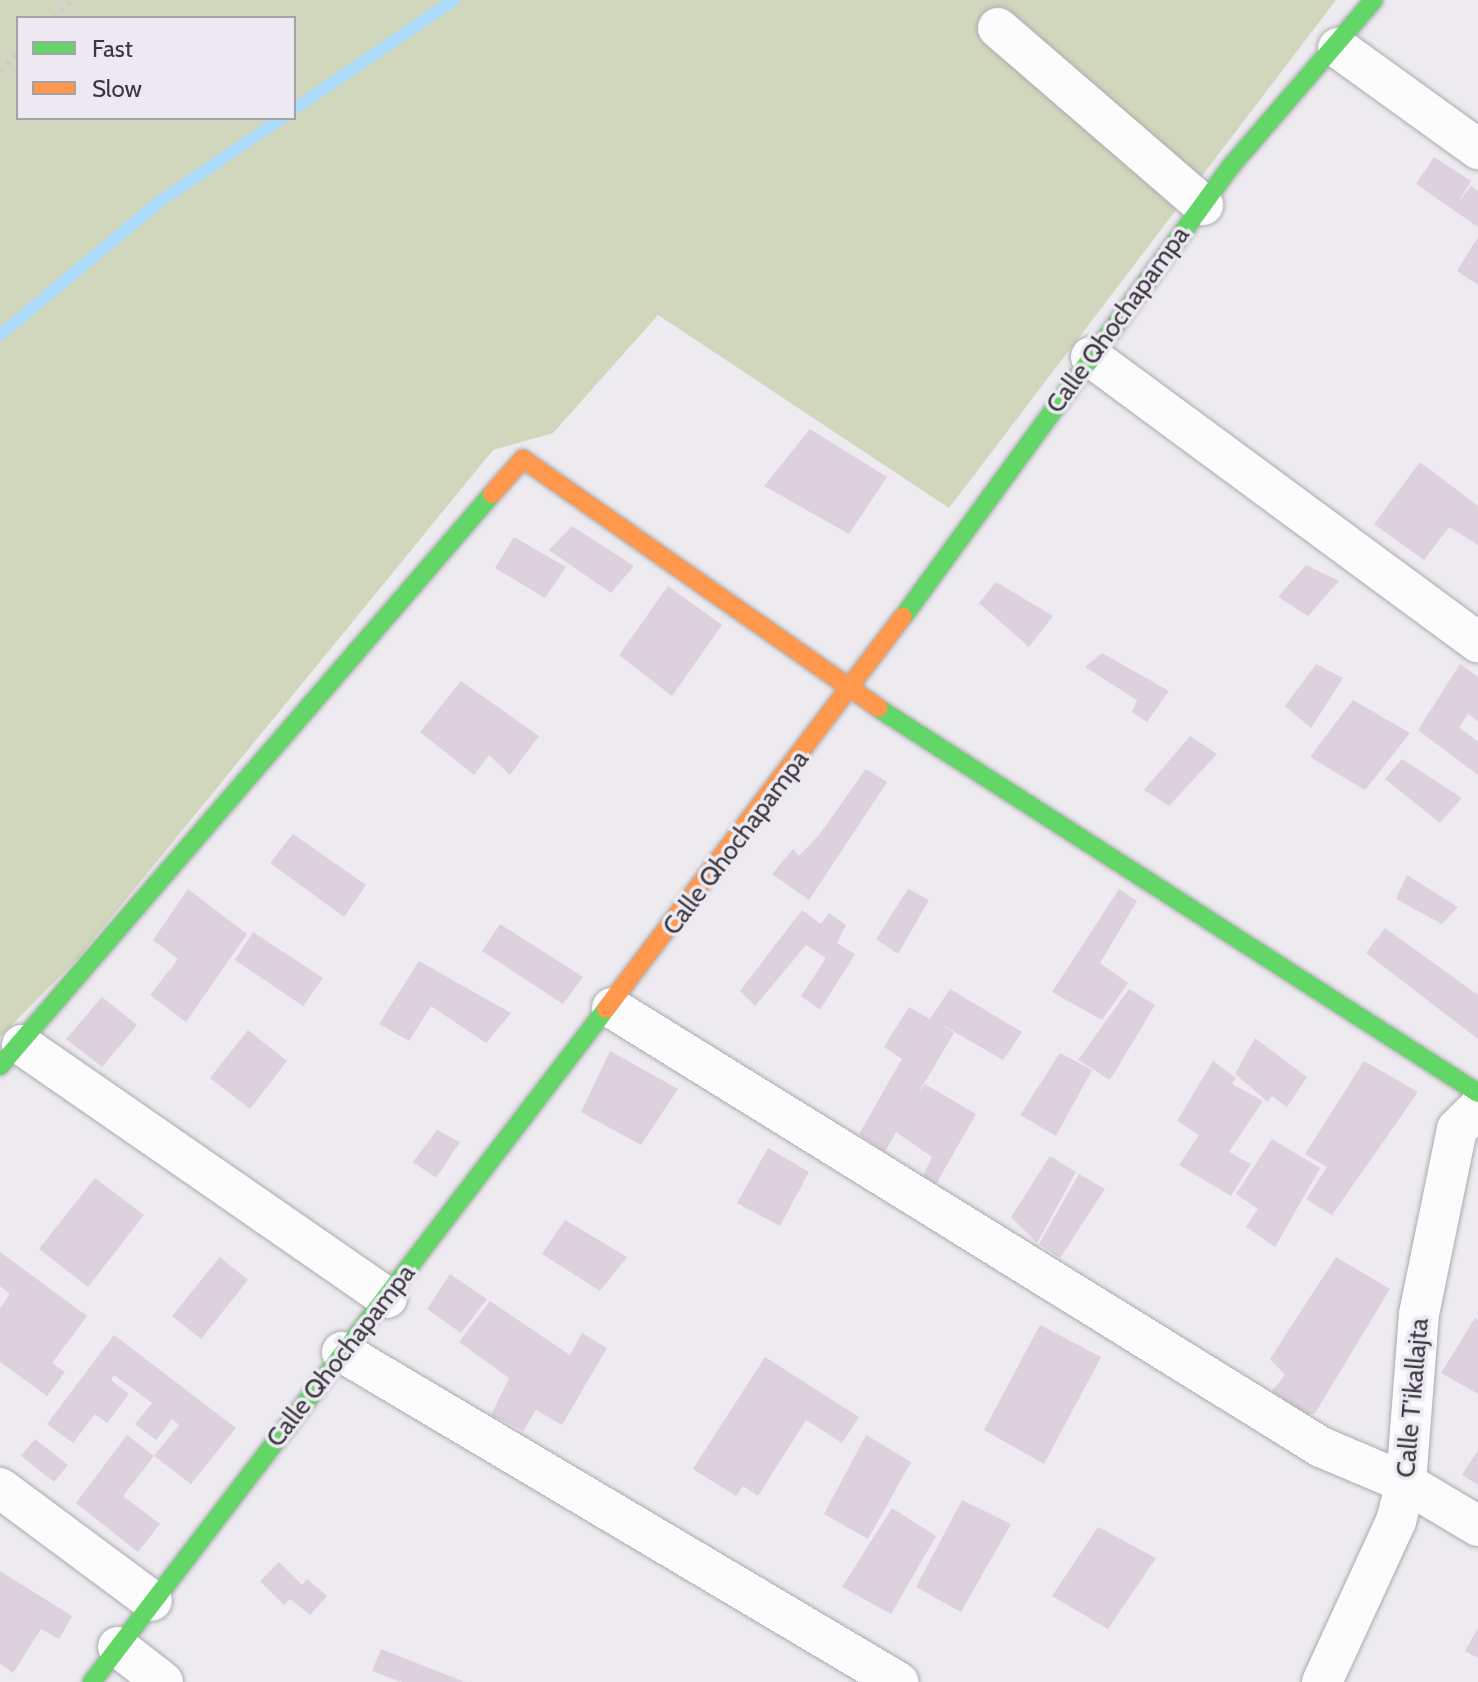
<!DOCTYPE html>
<html>
<head>
<meta charset="utf-8">
<style>
  body { margin:0 }
  #map { position:relative; width:1478px; height:1682px; overflow:hidden; background:#edebf0; font-family:Cabin,sans-serif }
  div>[style] { position:absolute }
  .green>* { inset:0; background:#d0d7bc }
  .stream>* { height:12px; margin:-6px; padding:0 6px; transform-origin:6px; border-radius:6px; background:#abdafa }
  .building>* { inset:0; background:#dcd1dc }
  .path>* { height:5px; margin-top:-2.5px; transform-origin:0; background:repeating-linear-gradient(90deg,#cbcbcc 0 4px,transparent 0 10px) }
  .roads { filter:drop-shadow(0 0 2px #abaaad) drop-shadow(0 0 2px #abaaad) }
  .street>* { height:40px; margin:-20px; padding:0 20px; transform-origin:20px; border-radius:20px; background:#fcfcfd }
  .fast>* { height:18px; margin:-9px; padding:0 9px; transform-origin:9px; border-radius:9px; background:#63d668 }
  .slow>* { height:18px; margin:-9px; padding:0 9px; transform-origin:9px; border-radius:9px; background:#ff974d }
  span { translate:-50% -50%; white-space:nowrap; text-align:center; line-height:1.15; -webkit-text-stroke:7px #ede9f2; paint-order:stroke }
  .street-label { font-size:26px; color:#3a383c }
  .legend { position:absolute; left:16px; top:16px; width:280px; height:104px; box-sizing:border-box; background:#ede9f2; border:2px solid #a5a2a9; margin:0; padding:10px 14px; list-style:none; font-size:24px; color:#3a383c }
  .legend li { display:flex; align-items:center; gap:16px; height:40px }
  .legend b { width:40px; border:2px solid #a5a2a9 }
</style>
</head>
<body>
<div id="map">
  <div class="green">
    <div style="clip-path:polygon(evenodd,0 0,1336px 0,949px 508px,658px 315px,553px 433px,493px 450px,78px 958px,0 1037px,0 0,18px 18px,294px 18px,294px 118px,18px 118px,18px 18px)"></div>
  </div>
  <div class="stream">
    <div style="left:294px;top:109px;width:194px;rotate:-34.3deg"></div>
    <div style="left:0;top:335px;width:207px;rotate:-39.9deg"></div>
    <div style="left:159px;top:202px;width:149px;rotate:-34.3deg"></div>
  </div>
  <div class="building">
    <div style="clip-path:polygon(1434px 157px,1471px 181px,1457px 204px,1471px 186px,1478px 191px,1478px 227px,1416px 184px)"></div>
    <div style="clip-path:polygon(1478px 237px,1478px 285px,1457px 271px)"></div>
    <div style="clip-path:polygon(810px 429px,887px 477px,849px 534px,764px 486px)"></div>
    <div style="clip-path:polygon(1420px 462px,1478px 506px,1478px 545px,1449px 527px,1424px 560px,1374px 524px)"></div>
    <div style="clip-path:polygon(572px 526px,634px 566px,611px 593px,549px 550px)"></div>
    <div style="clip-path:polygon(514px 537px,566px 567px,545px 598px,495px 568px)"></div>
    <div style="clip-path:polygon(1306px 565px,1339px 581px,1308px 616px,1278px 597px)"></div>
    <div style="clip-path:polygon(996px 582px,1053px 616px,1029px 647px,979px 603px)"></div>
    <div style="clip-path:polygon(668px 586px,722px 625px,672px 696px,619px 655px)"></div>
    <div style="clip-path:polygon(1102px 653px,1169px 691px,1147px 722px,1132px 712px,1137px 700px,1085px 667px)"></div>
    <div style="clip-path:polygon(1316px 664px,1343px 678px,1311px 728px,1285px 706px)"></div>
    <div style="clip-path:polygon(1460px 664px,1478px 677px,1478px 721px,1468px 714px,1459px 727px,1478px 742px,1478px 775px,1418px 730px)"></div>
    <div style="clip-path:polygon(461px 681px,539px 736px,510px 775px,489px 755px,474px 775px,420px 732px)"></div>
    <div style="clip-path:polygon(1353px 700px,1410px 733px,1365px 790px,1310px 757px)"></div>
    <div style="clip-path:polygon(1190px 736px,1217px 754px,1169px 806px,1144px 790px)"></div>
    <div style="clip-path:polygon(1402px 759px,1462px 798px,1440px 823px,1385px 779px)"></div>
    <div style="clip-path:polygon(866px 769px,887px 782px,809px 900px,772px 874px,793px 849px,799px 856px,819px 835px)"></div>
    <div style="clip-path:polygon(293px 834px,366px 885px,344px 917px,270px 863px)"></div>
    <div style="clip-path:polygon(1407px 875px,1458px 907px,1442px 924px,1396px 899px)"></div>
    <div style="clip-path:polygon(188px 889px,247px 934px,186px 1022px,150px 995px,178px 959px,153px 940px)"></div>
    <div style="clip-path:polygon(908px 889px,929px 900px,898px 954px,876px 939px)"></div>
    <div style="clip-path:polygon(1119px 889px,1137px 901px,1100px 963px,1128px 983px,1102px 1020px,1052px 992px)"></div>
    <div style="clip-path:polygon(802px 910px,821px 924px,829px 913px,846px 925px,837px 943px,855px 954px,820px 1010px,801px 996px,826px 958px,806px 945px,755px 1006px,740px 991px)"></div>
    <div style="clip-path:polygon(500px 924px,583px 977px,563px 1004px,482px 951px)"></div>
    <div style="clip-path:polygon(1385px 928px,1478px 995px,1478px 1039px,1366px 953px)"></div>
    <div style="clip-path:polygon(253px 932px,323px 978px,303px 1006px,235px 960px)"></div>
    <div style="clip-path:polygon(419px 961px,511px 1013px,486px 1043px,431px 1006px,409px 1041px,379px 1024px)"></div>
    <div style="clip-path:polygon(950px 989px,1022px 1032px,1003px 1060px,939px 1023px,954px 1033px,917px 1095px,925px 1084px,976px 1114px,936px 1184px,923px 1176px,932px 1157px,896px 1132px,885px 1152px,859px 1134px,902px 1059px,884px 1047px,909px 1007px,930px 1019px)"></div>
    <div style="clip-path:polygon(1129px 989px,1155px 1005px,1110px 1080px,1078px 1060px)"></div>
    <div style="clip-path:polygon(102px 997px,137px 1025px,102px 1067px,66px 1039px)"></div>
    <div style="clip-path:polygon(248px 1030px,287px 1061px,250px 1109px,210px 1078px)"></div>
    <div style="clip-path:polygon(1255px 1038px,1307px 1077px,1287px 1107px,1272px 1096px,1268px 1102px,1235px 1074px)"></div>
    <div style="clip-path:polygon(610px 1051px,678px 1089px,641px 1145px,581px 1112px)"></div>
    <div style="clip-path:polygon(1060px 1053px,1092px 1070px,1056px 1136px,1020px 1115px)"></div>
    <div style="clip-path:polygon(1213px 1061px,1236px 1078px,1232px 1084px,1263px 1101px,1229px 1152px,1251px 1164px,1231px 1196px,1179px 1165px,1199px 1135px,1177px 1121px)"></div>
    <div style="clip-path:polygon(1364px 1061px,1418px 1092px,1332px 1215px,1306px 1199px,1327px 1167px,1305px 1154px)"></div>
    <div style="clip-path:polygon(437px 1130px,460px 1142px,436px 1178px,413px 1162px)"></div>
    <div style="clip-path:polygon(1272px 1139px,1320px 1168px,1275px 1247px,1246px 1227px,1258px 1209px,1236px 1194px)"></div>
    <div style="clip-path:polygon(768px 1148px,809px 1172px,780px 1226px,737px 1203px)"></div>
    <div style="clip-path:polygon(1050px 1156px,1076px 1172px,1037px 1243px,1011px 1217px)"></div>
    <div style="clip-path:polygon(1079px 1174px,1105px 1189px,1060px 1258px,1039px 1244px)"></div>
    <div style="clip-path:polygon(95px 1178px,144px 1215px,88px 1287px,39px 1249px)"></div>
    <div style="clip-path:polygon(565px 1220px,627px 1257px,600px 1291px,542px 1254px)"></div>
    <div style="clip-path:polygon(0 1252px,87px 1316px,52px 1363px,65px 1372px,47px 1396px,0 1362px,0 1308px,10px 1294px,0 1286px)"></div>
    <div style="clip-path:polygon(220px 1257px,248px 1280px,201px 1339px,172px 1316px)"></div>
    <div style="clip-path:polygon(1336px 1257px,1390px 1289px,1315px 1413px,1307px 1415px,1272px 1391px,1285px 1375px,1270px 1359px)"></div>
    <div style="clip-path:polygon(450px 1274px,487px 1299px,461px 1333px,427px 1309px)"></div>
    <div style="clip-path:polygon(490px 1301px,570px 1355px,582px 1333px,607px 1348px,562px 1425px,536px 1410px,523px 1431px,491px 1415px,509px 1378px,459px 1342px)"></div>
    <div style="clip-path:polygon(1475px 1318px,1478px 1321px,1478px 1394px,1441px 1373px)"></div>
    <div style="clip-path:polygon(1040px 1325px,1101px 1357px,1044px 1464px,984px 1430px)"></div>
    <div style="clip-path:polygon(114px 1335px,236px 1428px,191px 1484px,154px 1456px,179px 1425px,172px 1419px,156px 1440px,135px 1424px,152px 1403px,114px 1375px,111px 1380px,129px 1394px,107px 1423px,95px 1414px,73px 1443px,47px 1424px)"></div>
    <div style="clip-path:polygon(765px 1357px,859px 1417px,842px 1443px,806px 1420px,758px 1496px,743px 1486px,736px 1496px,693px 1469px)"></div>
    <div style="clip-path:polygon(127px 1435px,154px 1456px,123px 1496px,160px 1524px,138px 1552px,76px 1503px)"></div>
    <div style="clip-path:polygon(866px 1435px,911px 1462px,868px 1539px,824px 1514px)"></div>
    <div style="clip-path:polygon(35px 1439px,68px 1465px,54px 1482px,21px 1456px)"></div>
    <div style="clip-path:polygon(1478px 1450px,1478px 1485px,1462px 1475px)"></div>
    <div style="clip-path:polygon(962px 1500px,1011px 1524px,961px 1612px,916px 1587px)"></div>
    <div style="clip-path:polygon(892px 1508px,936px 1536px,891px 1614px,842px 1587px)"></div>
    <div style="clip-path:polygon(1098px 1527px,1156px 1558px,1108px 1629px,1052px 1596px)"></div>
    <div style="clip-path:polygon(279px 1562px,302px 1585px,307px 1579px,327px 1596px,310px 1615px,290px 1599px,284px 1605px,260px 1581px)"></div>
    <div style="clip-path:polygon(0 1571px,72px 1616px,59px 1639px,41px 1629px,13px 1673px,0 1664px)"></div>
    <div style="clip-path:polygon(1478px 1628px,1478px 1658px,1465px 1651px)"></div>
    <div style="clip-path:polygon(381px 1649px,465px 1682px,402px 1682px,372px 1671px)"></div>
  </div>
  <div class="path">
    <div style="left:54px;top:18px;width:25px;rotate:-45deg"></div>
    <div style="left:0;top:71px;width:25px;rotate:-45deg"></div>
  </div>
  <div class="roads">
    <div class="street">
      <div style="left:998px;top:28px;width:271px;rotate:40.8deg"></div>
      <div style="left:1338px;top:48px;width:173px;rotate:35.8deg"></div>
      <div style="left:1091px;top:357px;width:481px;rotate:36.4deg"></div>
      <div style="left:612px;top:1008px;width:834px;rotate:31.77deg"></div>
      <div style="left:1321px;top:1447px;width:92px;rotate:23deg"></div>
      <div style="left:1406px;top:1483px;width:84px;rotate:30.8deg"></div>
      <div style="left:22px;top:1045px;width:444px;rotate:34.7deg"></div>
      <div style="left:342px;top:1352px;width:647px;rotate:30.69deg"></div>
      <div style="left:0;top:1488px;width:189px;rotate:36.6deg"></div>
      <div style="left:118px;top:1647px;width:57px;rotate:37.9deg"></div>
      <div style="left:1322px;top:1682px;width:177px;rotate:-65.3deg"></div>
      <div style="left:1396px;top:1521px;width:39px;rotate:-75deg"></div>
      <div style="left:1406px;top:1483px;width:169px;rotate:-85.6deg"></div>
      <div style="left:1419px;top:1314px;width:189px;rotate:-78.4deg"></div>
      <div style="left:1457px;top:1129px;width:30px;rotate:-45deg"></div>
    </div>
    <div class="fast">
      <div style="left:903px;top:617px;width:558px;rotate:-53.97deg"></div>
      <div style="left:1231px;top:166px;width:219px;rotate:-49.3deg"></div>
      <div style="left:878px;top:708px;width:713px;rotate:32.69deg"></div>
      <div style="left:0;top:1066px;width:754px;rotate:-49.3deg"></div>
      <div style="left:92px;top:1682px;width:847px;rotate:-52.63deg"></div>
    </div>
    <div class="slow">
      <div style="left:492px;top:494px;width:47px;rotate:-48.5deg"></div>
      <div style="left:523px;top:459px;width:434px;rotate:35deg"></div>
      <div style="left:606px;top:1009px;width:492px;rotate:-52.9deg"></div>
    </div>
  </div>
  <div class="street-label">
    <span style="left:1118px;top:320px;rotate:-54deg">Calle Qhochapampa</span>
    <span style="left:736px;top:843px;rotate:-53deg">Calle Qhochapampa</span>
    <span style="left:341px;top:1356px;rotate:-52deg">Calle Qhochapampa</span>
    <span style="left:1413px;top:1398px;rotate:-85deg">Calle T'ikallajta</span>
  </div>
  <ul class="legend">
  <li><b style="height:10px;background:#63d668"></b>Fast</li>
  <li><b style="height:10px;background:#ff974d"></b>Slow</li>
  </ul>
</div>
</body>
</html>
